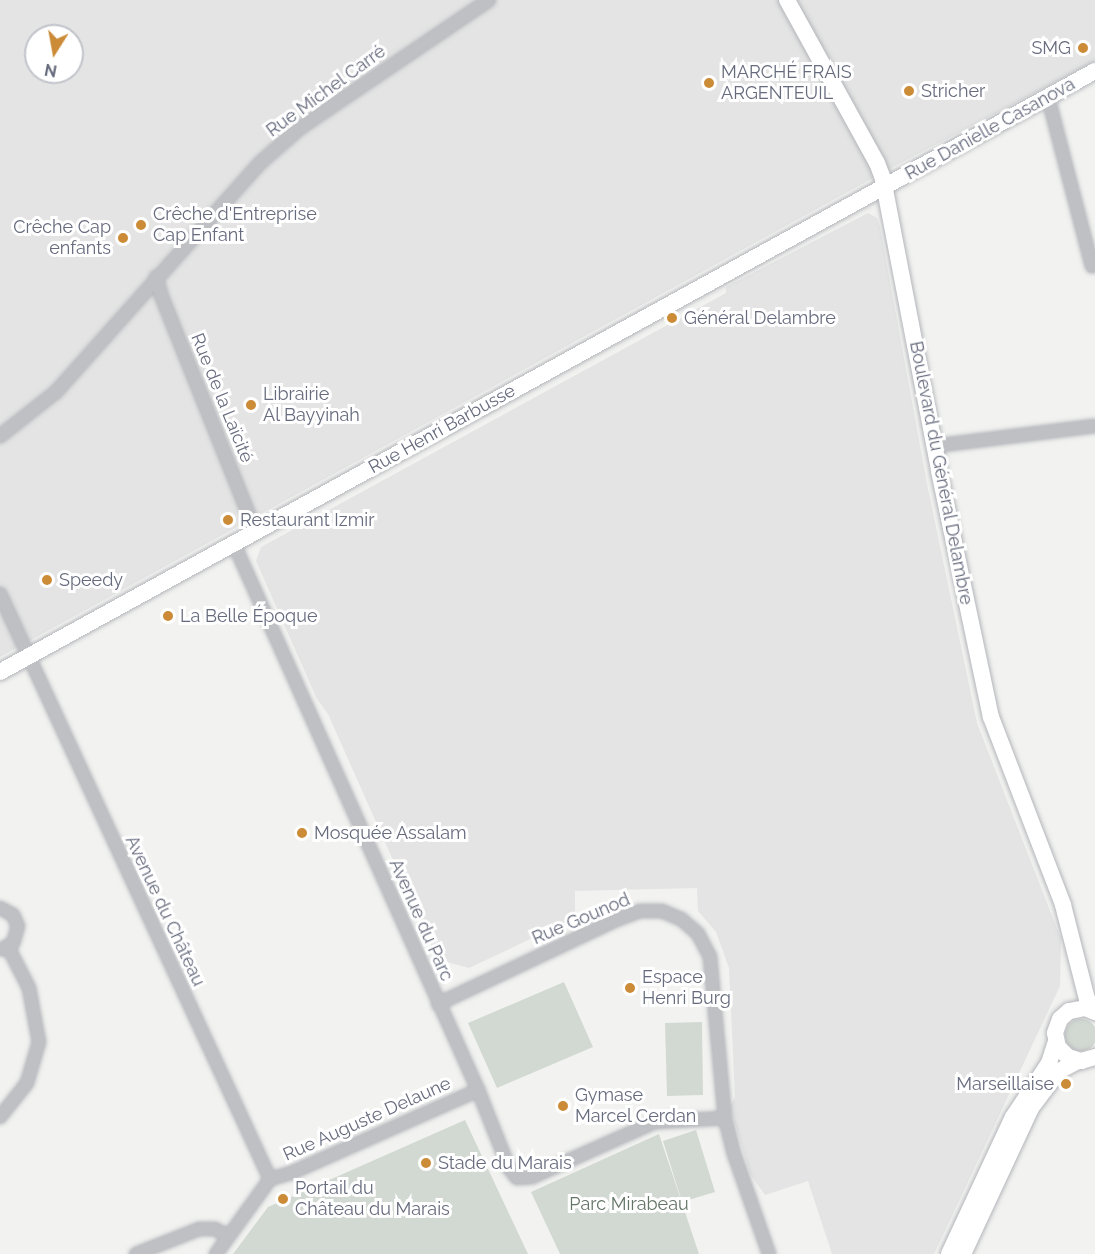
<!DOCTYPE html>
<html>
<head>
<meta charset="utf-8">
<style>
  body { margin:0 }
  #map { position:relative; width:1095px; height:1254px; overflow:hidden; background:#f2f3f0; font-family:Raleway,sans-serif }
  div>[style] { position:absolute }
  .built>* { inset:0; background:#e3e4e3 }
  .green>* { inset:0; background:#d2d9d2 }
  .round { border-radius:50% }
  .roads { filter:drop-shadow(0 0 2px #b4b5bb) drop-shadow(0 0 2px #b4b5bb) }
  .street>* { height:12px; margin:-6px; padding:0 6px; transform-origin:6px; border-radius:6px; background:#bfc0c4 }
  .secondary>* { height:16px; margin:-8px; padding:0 8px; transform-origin:8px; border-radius:8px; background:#fff }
  .dots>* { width:16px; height:16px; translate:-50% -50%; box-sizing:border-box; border:3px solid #fff; border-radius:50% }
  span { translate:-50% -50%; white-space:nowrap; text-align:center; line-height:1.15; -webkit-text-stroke:6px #fff; paint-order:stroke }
  .poi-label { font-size:18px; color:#666b7d }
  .right { translate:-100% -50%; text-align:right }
  .left { translate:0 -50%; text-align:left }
  .street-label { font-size:18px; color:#666b7d }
  .park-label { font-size:18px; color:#647566 }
  .north { position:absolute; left:24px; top:24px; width:60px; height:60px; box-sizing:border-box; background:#fff; border:2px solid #c2c4cb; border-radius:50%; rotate:191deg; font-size:16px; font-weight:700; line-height:24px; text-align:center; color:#666b7d }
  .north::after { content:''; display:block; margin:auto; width:21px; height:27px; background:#cc8b37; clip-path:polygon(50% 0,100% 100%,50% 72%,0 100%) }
</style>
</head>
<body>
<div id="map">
  <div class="built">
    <div style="clip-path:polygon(evenodd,0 0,1095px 0,1095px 61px,893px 167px,0 657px,0 0,36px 36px,72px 36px,72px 72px,36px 72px,36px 36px)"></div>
    <div style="clip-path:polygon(868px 213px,877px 218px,880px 227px,927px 484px,977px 723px,1061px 939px,1060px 986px,934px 1254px,832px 1254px,808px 1181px,765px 1195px,750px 1174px,730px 1107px,735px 1097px,729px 968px,716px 932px,698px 911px,697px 888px,575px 891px,575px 918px,469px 968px,437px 959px,328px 714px,317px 699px,256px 561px,261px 547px,726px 293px,726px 287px)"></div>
  </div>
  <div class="green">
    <div style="clip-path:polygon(564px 982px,593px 1047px,497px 1088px,468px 1023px)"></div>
    <div class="round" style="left:1065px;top:1019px;width:32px;height:32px"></div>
    <div style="clip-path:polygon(702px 1022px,703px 1095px,667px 1096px,665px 1023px)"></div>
    <div style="clip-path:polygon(465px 1120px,528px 1254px,233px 1254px,268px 1207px)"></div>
    <div style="clip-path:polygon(696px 1130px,715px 1192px,682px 1202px,663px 1141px)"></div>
    <div style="clip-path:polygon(659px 1134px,699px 1254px,560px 1254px,531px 1192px)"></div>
  </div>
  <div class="roads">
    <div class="street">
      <div style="left:1048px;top:97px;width:175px;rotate:75.4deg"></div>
      <div style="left:156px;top:277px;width:19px;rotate:74deg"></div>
      <div style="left:161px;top:295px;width:255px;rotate:68.2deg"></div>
      <div style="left:0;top:436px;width:71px;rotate:-38.2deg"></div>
      <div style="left:56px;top:392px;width:307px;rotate:-48.3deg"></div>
      <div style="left:260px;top:163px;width:53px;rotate:-41.2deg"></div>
      <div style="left:300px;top:128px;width:228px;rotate:-34.1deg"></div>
      <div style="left:934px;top:446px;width:162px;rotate:-7.1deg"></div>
      <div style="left:234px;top:544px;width:598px;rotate:65.92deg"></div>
      <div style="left:478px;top:1090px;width:84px;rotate:68.3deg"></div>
      <div style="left:509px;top:1168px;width:13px;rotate:51deg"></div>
      <div style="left:517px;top:1178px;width:15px;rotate:-4deg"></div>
      <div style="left:532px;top:1177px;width:135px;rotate:-24.1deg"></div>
      <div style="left:655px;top:1122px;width:70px;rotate:-3.3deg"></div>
      <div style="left:0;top:594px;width:644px;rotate:65.22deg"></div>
      <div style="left:0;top:908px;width:15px;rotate:28deg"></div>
      <div style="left:13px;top:915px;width:12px;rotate:66deg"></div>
      <div style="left:18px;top:926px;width:18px;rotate:106deg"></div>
      <div style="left:13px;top:943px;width:13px;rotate:151deg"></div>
      <div style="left:438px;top:1004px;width:199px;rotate:-25.3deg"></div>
      <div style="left:618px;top:919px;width:23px;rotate:-20deg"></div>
      <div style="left:640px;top:911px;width:22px"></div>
      <div style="left:662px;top:911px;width:21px;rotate:23deg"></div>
      <div style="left:681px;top:919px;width:23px;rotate:41deg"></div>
      <div style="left:698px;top:934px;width:26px;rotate:62deg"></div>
      <div style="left:710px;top:957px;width:162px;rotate:84.7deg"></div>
      <div style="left:725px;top:1118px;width:34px;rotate:76deg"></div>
      <div style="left:733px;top:1151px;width:109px;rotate:70.7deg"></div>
      <div style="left:0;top:1117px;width:43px;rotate:-51.5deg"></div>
      <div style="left:27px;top:1083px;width:43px;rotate:-73.7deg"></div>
      <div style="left:39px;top:1042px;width:55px;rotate:-100.5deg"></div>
      <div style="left:29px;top:988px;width:46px;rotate:-117.1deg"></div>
      <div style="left:270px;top:1179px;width:22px;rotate:-16deg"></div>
      <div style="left:291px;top:1173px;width:205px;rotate:-23.9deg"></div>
      <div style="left:136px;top:1254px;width:68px;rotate:-21.6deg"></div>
      <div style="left:199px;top:1229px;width:16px"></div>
      <div style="left:215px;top:1229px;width:15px;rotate:28deg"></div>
      <div style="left:216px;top:1254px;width:92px;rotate:-54.2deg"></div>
    </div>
    <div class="secondary">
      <div style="left:787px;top:0;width:186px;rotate:61.1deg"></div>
      <div style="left:877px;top:163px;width:17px;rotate:69deg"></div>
      <div style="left:883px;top:179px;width:297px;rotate:79.1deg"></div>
      <div style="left:939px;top:471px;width:251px;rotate:78.1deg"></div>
      <div style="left:991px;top:717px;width:201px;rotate:69deg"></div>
      <div style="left:1063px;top:905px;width:97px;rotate:75.7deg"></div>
      <div style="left:1087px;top:999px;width:13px;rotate:63deg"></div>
      <div style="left:0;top:672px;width:1249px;rotate:-28.76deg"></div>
      <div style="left:1095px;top:1012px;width:11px;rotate:-158deg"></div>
      <div style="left:1085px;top:1008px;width:16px;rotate:169deg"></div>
      <div style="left:1069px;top:1011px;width:12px;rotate:138deg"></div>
      <div style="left:1060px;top:1019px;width:15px;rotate:110deg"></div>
      <div style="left:1055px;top:1033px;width:14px;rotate:78deg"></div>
      <div style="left:1058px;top:1047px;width:14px;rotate:45deg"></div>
      <div style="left:1068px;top:1057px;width:14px;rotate:17deg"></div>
      <div style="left:1081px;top:1061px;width:15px;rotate:-16deg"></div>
      <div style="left:949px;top:1254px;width:151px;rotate:-65deg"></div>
      <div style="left:1013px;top:1117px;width:65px;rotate:-56.3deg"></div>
      <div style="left:1049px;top:1063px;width:22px;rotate:-72deg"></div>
      <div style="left:963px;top:1254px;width:161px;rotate:-65deg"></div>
      <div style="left:1031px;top:1108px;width:46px;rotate:-52.9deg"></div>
      <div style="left:1059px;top:1071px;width:21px;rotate:-28deg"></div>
    </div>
  </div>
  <div class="dots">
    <div style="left:1083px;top:48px;background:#cc8b37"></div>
    <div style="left:709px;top:83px;background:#cc8b37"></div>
    <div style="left:909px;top:91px;background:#cc8b37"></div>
    <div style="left:141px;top:225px;background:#cc8b37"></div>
    <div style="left:123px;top:238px;background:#cc8b37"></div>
    <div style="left:672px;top:318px;background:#cc8b37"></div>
    <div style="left:251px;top:405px;background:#cc8b37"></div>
    <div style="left:228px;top:520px;background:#cc8b37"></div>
    <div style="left:47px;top:580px;background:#cc8b37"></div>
    <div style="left:168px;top:616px;background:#cc8b37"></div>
    <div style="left:302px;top:833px;background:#cc8b37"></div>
    <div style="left:630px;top:988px;background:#cc8b37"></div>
    <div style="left:1066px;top:1084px;background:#cc8b37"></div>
    <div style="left:563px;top:1106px;background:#cc8b37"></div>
    <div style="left:426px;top:1163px;background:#cc8b37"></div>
    <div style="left:283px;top:1199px;background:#cc8b37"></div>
  </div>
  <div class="poi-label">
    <span class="right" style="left:1071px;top:48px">SMG</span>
    <span class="left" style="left:721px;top:83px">MARCHÉ FRAIS<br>ARGENTEUIL</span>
    <span class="left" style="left:921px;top:91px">Stricher</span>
    <span class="left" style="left:153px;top:225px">Crêche d'Entreprise<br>Cap Enfant</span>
    <span class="right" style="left:111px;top:238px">Crêche Cap<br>enfants</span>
    <span class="left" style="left:684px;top:318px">Général Delambre</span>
    <span class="left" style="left:263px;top:405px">Librairie<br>Al Bayyinah</span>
    <span class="left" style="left:240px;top:520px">Restaurant Izmir</span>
    <span class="left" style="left:59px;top:580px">Speedy</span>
    <span class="left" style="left:180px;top:616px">La Belle Époque</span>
    <span class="left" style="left:314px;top:833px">Mosquée Assalam</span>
    <span class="left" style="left:642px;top:988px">Espace<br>Henri Burg</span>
    <span class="right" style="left:1054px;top:1084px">Marseillaise</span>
    <span class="left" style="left:575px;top:1106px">Gymase<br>Marcel Cerdan</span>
    <span class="left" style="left:438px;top:1163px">Stade du Marais</span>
    <span class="left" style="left:295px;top:1199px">Portail du<br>Château du Marais</span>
  </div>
  <div class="street-label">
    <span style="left:326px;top:91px;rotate:-36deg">Rue Michel Carré</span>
    <span style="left:990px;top:129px;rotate:-29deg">Rue Danielle Casanova</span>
    <span style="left:222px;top:398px;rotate:68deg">Rue de la Laïcité</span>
    <span style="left:442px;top:429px;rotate:-29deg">Rue Henri Barbusse</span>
    <span style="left:941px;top:473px;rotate:79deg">Boulevard du Général Delambre</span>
    <span style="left:165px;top:911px;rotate:65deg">Avenue du Château</span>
    <span style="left:581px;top:919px;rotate:-23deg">Rue Gounod</span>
    <span style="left:421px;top:920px;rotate:66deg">Avenue du Parc</span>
    <span style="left:367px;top:1119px;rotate:-24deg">Rue Auguste Delaune</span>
  </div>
  <div class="park-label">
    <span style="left:629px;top:1204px">Parc Mirabeau</span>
  </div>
  <div class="north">N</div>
</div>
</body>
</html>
